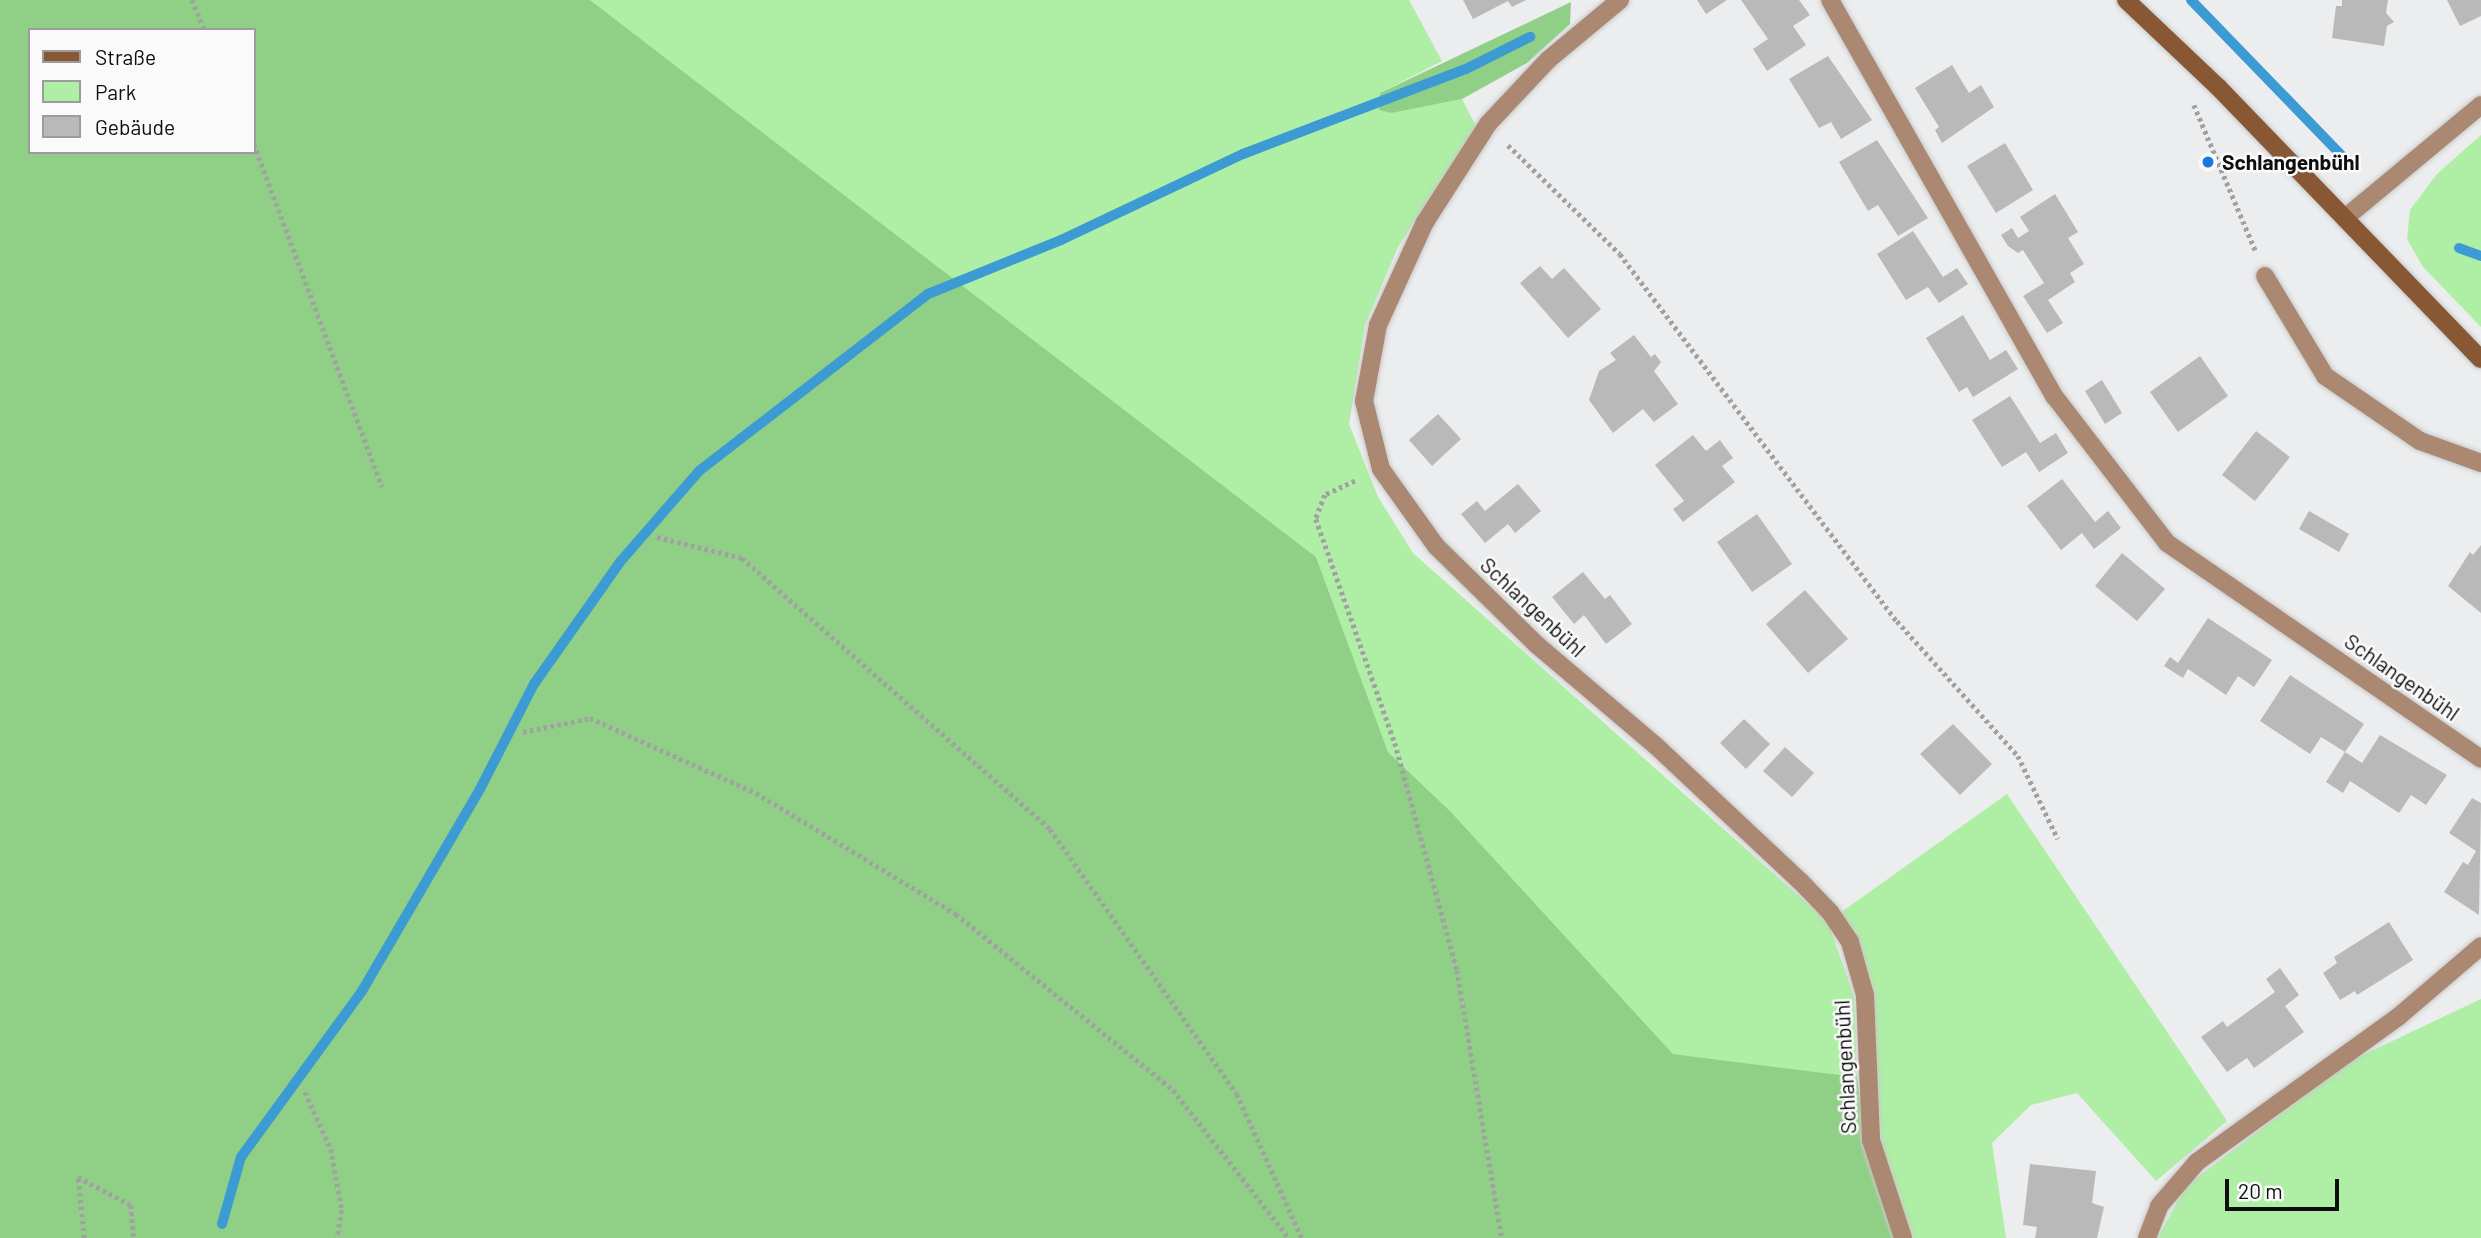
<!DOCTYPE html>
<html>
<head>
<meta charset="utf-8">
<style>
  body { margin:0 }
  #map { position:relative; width:2481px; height:1238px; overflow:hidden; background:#ecedee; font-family:Barlow,sans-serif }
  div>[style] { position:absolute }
  .green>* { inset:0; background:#aeefa5 }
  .forest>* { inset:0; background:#8fcf86 }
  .stream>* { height:10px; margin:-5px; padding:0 5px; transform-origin:5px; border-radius:5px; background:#3c9bd3 }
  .building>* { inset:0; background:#b9b9ba }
  .path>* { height:4.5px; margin-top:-2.25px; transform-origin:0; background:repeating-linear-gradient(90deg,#a1a1a2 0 3.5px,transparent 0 7px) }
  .roads { filter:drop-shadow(0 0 2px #c8c9ca) drop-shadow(0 0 2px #c8c9ca) }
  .service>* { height:18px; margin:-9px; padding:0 9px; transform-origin:9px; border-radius:9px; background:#ab8871 }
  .minor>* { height:18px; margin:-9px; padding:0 9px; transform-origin:9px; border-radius:9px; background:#ab8871 }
  .secondary>* { height:18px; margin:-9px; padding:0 9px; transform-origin:9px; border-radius:9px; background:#885734 }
  .dots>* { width:19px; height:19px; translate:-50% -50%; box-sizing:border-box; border:4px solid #fafafb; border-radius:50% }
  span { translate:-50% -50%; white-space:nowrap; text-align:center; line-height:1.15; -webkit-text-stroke:5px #fafafb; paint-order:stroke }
  .poi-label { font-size:21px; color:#0e0e0e; font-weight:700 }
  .left { translate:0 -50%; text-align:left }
  .street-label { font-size:21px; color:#0e0e0e }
  .legend { position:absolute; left:28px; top:28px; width:228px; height:126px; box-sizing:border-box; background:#fafafb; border:2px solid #9c9c9c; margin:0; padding:9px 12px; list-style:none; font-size:21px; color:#0e0e0e }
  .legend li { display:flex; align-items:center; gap:14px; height:35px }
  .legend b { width:35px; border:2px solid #9c9c9c }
  .scale { position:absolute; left:2225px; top:1179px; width:114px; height:32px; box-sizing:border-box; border:4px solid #0e0e0e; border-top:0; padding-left:9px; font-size:21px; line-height:24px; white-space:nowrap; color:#0e0e0e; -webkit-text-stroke:5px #fafafb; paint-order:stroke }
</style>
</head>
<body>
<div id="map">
  <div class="green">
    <div style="clip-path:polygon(590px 0,1409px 0,1442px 61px,1380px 93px,1392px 113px,1462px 99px,1476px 126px,1398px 247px,1365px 325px,1349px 424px,1378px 497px,1413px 553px,1828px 922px,1854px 996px,1857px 1077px,1673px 1054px,1451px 812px,1388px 752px,1316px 557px)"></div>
    <div style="clip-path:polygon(2481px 135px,2481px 327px,2423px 267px,2407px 239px,2410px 210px,2437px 174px)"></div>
    <div style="clip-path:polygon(2007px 794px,2227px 1121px,2156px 1181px,2077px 1093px,2031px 1105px,1992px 1143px,2006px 1238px,1913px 1238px,1882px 1152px,1871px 980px,1857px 936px,1840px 913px)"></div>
    <div style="clip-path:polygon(2481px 999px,2481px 1238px,2158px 1238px,2185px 1187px,2350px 1061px)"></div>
  </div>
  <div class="forest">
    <div style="clip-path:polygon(evenodd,0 0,590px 0,1316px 557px,1388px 752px,1451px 812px,1673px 1054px,1857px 1077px,1868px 1156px,1895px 1238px,0 1238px,0 0,30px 30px,254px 30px,254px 152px,30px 152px,30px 30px)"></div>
    <div style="clip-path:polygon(1571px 2px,1570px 24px,1527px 63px,1462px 99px,1392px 113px,1379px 110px,1380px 93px)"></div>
  </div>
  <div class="stream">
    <div style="left:2191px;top:0;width:230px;rotate:45.9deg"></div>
    <div style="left:2459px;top:248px;width:23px;rotate:20deg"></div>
    <div style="left:222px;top:1224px;width:70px;rotate:-74.2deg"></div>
    <div style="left:241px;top:1157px;width:205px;rotate:-53.9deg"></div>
    <div style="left:362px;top:991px;width:234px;rotate:-59.7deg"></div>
    <div style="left:480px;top:789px;width:118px;rotate:-62.8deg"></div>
    <div style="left:534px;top:684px;width:149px;rotate:-54.8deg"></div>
    <div style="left:620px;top:562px;width:121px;rotate:-49deg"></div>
    <div style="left:699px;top:471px;width:289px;rotate:-37.7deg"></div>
    <div style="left:928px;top:294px;width:144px;rotate:-22.1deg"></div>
    <div style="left:1061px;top:240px;width:201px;rotate:-25.3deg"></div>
    <div style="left:1243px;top:154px;width:239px;rotate:-20.9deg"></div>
    <div style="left:1466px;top:69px;width:72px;rotate:-26.6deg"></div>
  </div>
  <div class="building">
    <div style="clip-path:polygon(1463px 0,1526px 0,1512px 7px,1508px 1px,1473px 19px)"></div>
    <div style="clip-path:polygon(1697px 0,1727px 0,1706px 14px)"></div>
    <div style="clip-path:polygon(1741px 0,1799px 0,1810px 15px,1793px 26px,1806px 45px,1767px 71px,1753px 49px,1768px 39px)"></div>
    <div style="clip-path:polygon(2342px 0,2388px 0,2386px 13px,2394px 22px,2387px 26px,2384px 46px,2332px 38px,2336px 6px,2342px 6px)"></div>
    <div style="clip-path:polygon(2447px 0,2481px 0,2481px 16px,2460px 26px)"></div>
    <div style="clip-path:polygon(1828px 56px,1872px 120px,1841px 139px,1831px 122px,1819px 128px,1789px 79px)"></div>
    <div style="clip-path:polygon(1952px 65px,1969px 93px,1981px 85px,1994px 107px,1942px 143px,1935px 130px,1939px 127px,1915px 88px)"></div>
    <div style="clip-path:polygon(1877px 140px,1928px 218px,1898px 236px,1878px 205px,1868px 211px,1839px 162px)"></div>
    <div style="clip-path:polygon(2005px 143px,2033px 190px,1996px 213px,1967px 166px)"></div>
    <div style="clip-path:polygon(2055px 194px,2078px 232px,2068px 238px,2084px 264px,2070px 273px,2075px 282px,2048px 300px,2063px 323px,2047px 333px,2023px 296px,2044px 283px,2023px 250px,2018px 253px,2008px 246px,2001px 235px,2012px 228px,2018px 238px,2029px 231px,2020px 217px)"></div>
    <div style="clip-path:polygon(1913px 231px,1943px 277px,1957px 268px,1968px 284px,1939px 303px,1928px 287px,1906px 300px,1877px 254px)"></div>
    <div style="clip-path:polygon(1540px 266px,1552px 279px,1564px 268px,1601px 309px,1568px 338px,1520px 283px)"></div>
    <div style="clip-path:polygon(1963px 315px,1990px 360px,2006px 350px,2018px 369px,1973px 397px,1967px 387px,1959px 392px,1926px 338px)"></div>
    <div style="clip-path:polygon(1634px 335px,1651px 357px,1655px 354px,1661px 362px,1654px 371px,1678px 404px,1654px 422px,1643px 409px,1613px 433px,1589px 400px,1599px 371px,1616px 360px,1610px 353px)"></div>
    <div style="clip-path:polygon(2200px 356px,2228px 396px,2178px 432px,2150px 392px)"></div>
    <div style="clip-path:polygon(2102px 380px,2122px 413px,2105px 424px,2085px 391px)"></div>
    <div style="clip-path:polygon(2010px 396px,2040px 443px,2056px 433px,2068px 453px,2039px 472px,2026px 452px,2002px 467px,1972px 420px)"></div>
    <div style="clip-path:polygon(1438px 414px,1461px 439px,1432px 466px,1409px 440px)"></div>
    <div style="clip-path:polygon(2256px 431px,2290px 457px,2255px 501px,2222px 475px)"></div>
    <div style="clip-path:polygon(1693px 435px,1706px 451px,1720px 440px,1733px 458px,1722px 466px,1735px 482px,1683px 522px,1673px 509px,1684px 501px,1655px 465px)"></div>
    <div style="clip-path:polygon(2062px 479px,2095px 522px,2108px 511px,2121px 528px,2094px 549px,2082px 533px,2061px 550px,2027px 506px)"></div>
    <div style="clip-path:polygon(1518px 484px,1541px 511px,1515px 533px,1508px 524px,1485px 543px,1461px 514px,1477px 501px,1485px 511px)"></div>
    <div style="clip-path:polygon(2309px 511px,2349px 534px,2339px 552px,2299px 529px)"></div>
    <div style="clip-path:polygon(1757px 514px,1792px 564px,1752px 592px,1717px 542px)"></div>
    <div style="clip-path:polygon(2481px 545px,2481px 613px,2448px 586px,2470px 552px,2473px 555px)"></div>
    <div style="clip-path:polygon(2122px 553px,2165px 589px,2137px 621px,2095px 586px)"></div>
    <div style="clip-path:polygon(1583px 572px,1605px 599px,1610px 595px,1632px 624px,1606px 644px,1584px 615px,1574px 624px,1552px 597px)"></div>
    <div style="clip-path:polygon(1805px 590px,1848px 639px,1808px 673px,1766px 624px)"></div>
    <div style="clip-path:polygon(2208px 618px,2272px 660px,2254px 687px,2238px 676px,2226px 695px,2188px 669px,2183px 678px,2164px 666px,2170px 657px,2178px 663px)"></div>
    <div style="clip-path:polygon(2290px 675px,2364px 724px,2345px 752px,2321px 737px,2310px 754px,2260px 721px)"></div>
    <div style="clip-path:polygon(1744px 719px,1770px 744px,1746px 769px,1720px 743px)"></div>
    <div style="clip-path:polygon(1953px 724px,1992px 764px,1960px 795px,1920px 754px)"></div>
    <div style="clip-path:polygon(2380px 735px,2447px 775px,2426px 805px,2411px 795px,2399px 813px,2350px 781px,2343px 793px,2326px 782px,2345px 752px,2362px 763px)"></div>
    <div style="clip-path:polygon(1785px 747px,1814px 773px,1792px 797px,1763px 771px)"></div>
    <div style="clip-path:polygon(2472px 798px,2481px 803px,2479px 915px,2444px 892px,2463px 862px,2468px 865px,2476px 851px,2449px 833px)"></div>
    <div style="clip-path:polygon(2389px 922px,2413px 960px,2357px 995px,2355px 991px,2340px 1000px,2323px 973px,2337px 963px,2334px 957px)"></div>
    <div style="clip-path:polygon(2280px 968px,2299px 995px,2285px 1006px,2304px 1032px,2254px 1068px,2247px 1058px,2227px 1072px,2201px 1037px,2223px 1021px,2227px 1027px,2275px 992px,2266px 979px)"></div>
    <div style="clip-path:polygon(2030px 1164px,2096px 1171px,2092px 1203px,2104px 1207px,2097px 1238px,2035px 1238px,2037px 1227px,2023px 1225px)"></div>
  </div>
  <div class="path">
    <div style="left:192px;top:0;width:33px;rotate:67deg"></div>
    <div style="left:2194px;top:105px;width:160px;rotate:67.1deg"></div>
    <div style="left:254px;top:144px;width:366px;rotate:69.5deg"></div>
    <div style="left:1508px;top:145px;width:156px;rotate:44.2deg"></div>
    <div style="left:1620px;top:254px;width:460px;rotate:53deg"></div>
    <div style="left:1897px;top:621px;width:181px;rotate:48.1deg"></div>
    <div style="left:2018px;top:756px;width:92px;rotate:64.3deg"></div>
    <div style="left:1355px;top:481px;width:33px;rotate:155deg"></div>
    <div style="left:1325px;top:495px;width:26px;rotate:111deg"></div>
    <div style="left:1316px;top:519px;width:238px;rotate:70.6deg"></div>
    <div style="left:1395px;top:743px;width:235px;rotate:74.7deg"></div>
    <div style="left:1457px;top:970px;width:272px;rotate:80.5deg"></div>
    <div style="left:657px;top:537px;width:88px;rotate:13.9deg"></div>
    <div style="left:742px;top:558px;width:410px;rotate:41.3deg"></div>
    <div style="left:1050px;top:829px;width:324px;rotate:54.8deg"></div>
    <div style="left:1237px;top:1094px;width:158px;rotate:65.7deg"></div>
    <div style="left:523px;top:732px;width:68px;rotate:-11.8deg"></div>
    <div style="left:590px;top:718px;width:182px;rotate:24.3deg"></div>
    <div style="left:756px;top:793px;width:234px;rotate:31.2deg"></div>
    <div style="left:956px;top:914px;width:279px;rotate:39deg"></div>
    <div style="left:1173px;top:1090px;width:188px;rotate:51.9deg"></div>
    <div style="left:305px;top:1092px;width:63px;rotate:65.5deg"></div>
    <div style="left:331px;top:1149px;width:62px;rotate:79.8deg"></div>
    <div style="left:342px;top:1210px;width:28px;rotate:100deg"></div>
    <div style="left:84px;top:1238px;width:61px;rotate:-95.6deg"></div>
    <div style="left:78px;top:1177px;width:60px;rotate:27.8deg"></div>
    <div style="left:131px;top:1205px;width:33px;rotate:85deg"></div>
  </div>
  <div class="roads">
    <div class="service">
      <div style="left:2265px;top:276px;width:117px;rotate:59deg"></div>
      <div style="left:2325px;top:376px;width:115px;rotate:34.4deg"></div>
      <div style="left:2420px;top:441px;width:65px;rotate:19.8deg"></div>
    </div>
    <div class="minor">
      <div style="left:1620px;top:0;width:94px;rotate:140.2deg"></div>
      <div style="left:1548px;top:60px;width:88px;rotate:133.2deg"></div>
      <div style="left:1488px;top:124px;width:117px;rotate:122.7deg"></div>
      <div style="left:1425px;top:222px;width:113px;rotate:114.5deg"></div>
      <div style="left:1378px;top:325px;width:77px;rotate:100.4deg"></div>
      <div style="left:1364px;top:401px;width:70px;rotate:76deg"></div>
      <div style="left:1381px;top:469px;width:95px;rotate:54.5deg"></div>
      <div style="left:1436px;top:546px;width:141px;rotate:44.4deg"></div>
      <div style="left:1537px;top:645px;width:155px;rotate:40.3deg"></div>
      <div style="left:1655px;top:745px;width:200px;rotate:43.2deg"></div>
      <div style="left:1801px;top:882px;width:42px;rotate:46deg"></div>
      <div style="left:1830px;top:912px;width:36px;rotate:56deg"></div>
      <div style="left:1850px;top:942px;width:55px;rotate:74.2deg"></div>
      <div style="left:1865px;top:995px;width:145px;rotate:87.6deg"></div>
      <div style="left:1871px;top:1140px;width:103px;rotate:71.9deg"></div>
      <div style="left:1830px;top:0;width:456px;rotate:60.5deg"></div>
      <div style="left:2055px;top:397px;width:184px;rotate:52.5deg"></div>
      <div style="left:2167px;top:543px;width:381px;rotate:34.5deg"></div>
      <div style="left:2345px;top:218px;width:177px;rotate:-39.7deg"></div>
      <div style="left:2147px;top:1238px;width:34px;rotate:-69deg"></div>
      <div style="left:2159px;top:1206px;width:58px;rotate:-49.2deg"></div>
      <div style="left:2197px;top:1162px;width:248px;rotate:-35.8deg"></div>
      <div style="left:2398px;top:1017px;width:109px;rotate:-40.5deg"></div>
    </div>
    <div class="secondary">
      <div style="left:2126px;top:0;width:127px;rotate:43.4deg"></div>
      <div style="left:2218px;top:87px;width:378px;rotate:46deg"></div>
    </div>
  </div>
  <div class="dots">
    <div style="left:2208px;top:162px;background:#1b76df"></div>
  </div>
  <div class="poi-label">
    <span class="left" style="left:2222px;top:162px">Schlangenbühl</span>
  </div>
  <div class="street-label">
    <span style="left:1533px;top:607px;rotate:43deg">Schlangenbühl</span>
    <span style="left:2402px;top:677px;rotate:35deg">Schlangenbühl</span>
    <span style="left:1845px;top:1067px;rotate:-93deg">Schlangenbühl</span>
  </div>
  <ul class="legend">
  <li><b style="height:9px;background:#885734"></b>Straße</li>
  <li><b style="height:19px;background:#aeefa5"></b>Park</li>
  <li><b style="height:19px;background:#b9b9ba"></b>Gebäude</li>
  </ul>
  <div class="scale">20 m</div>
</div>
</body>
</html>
